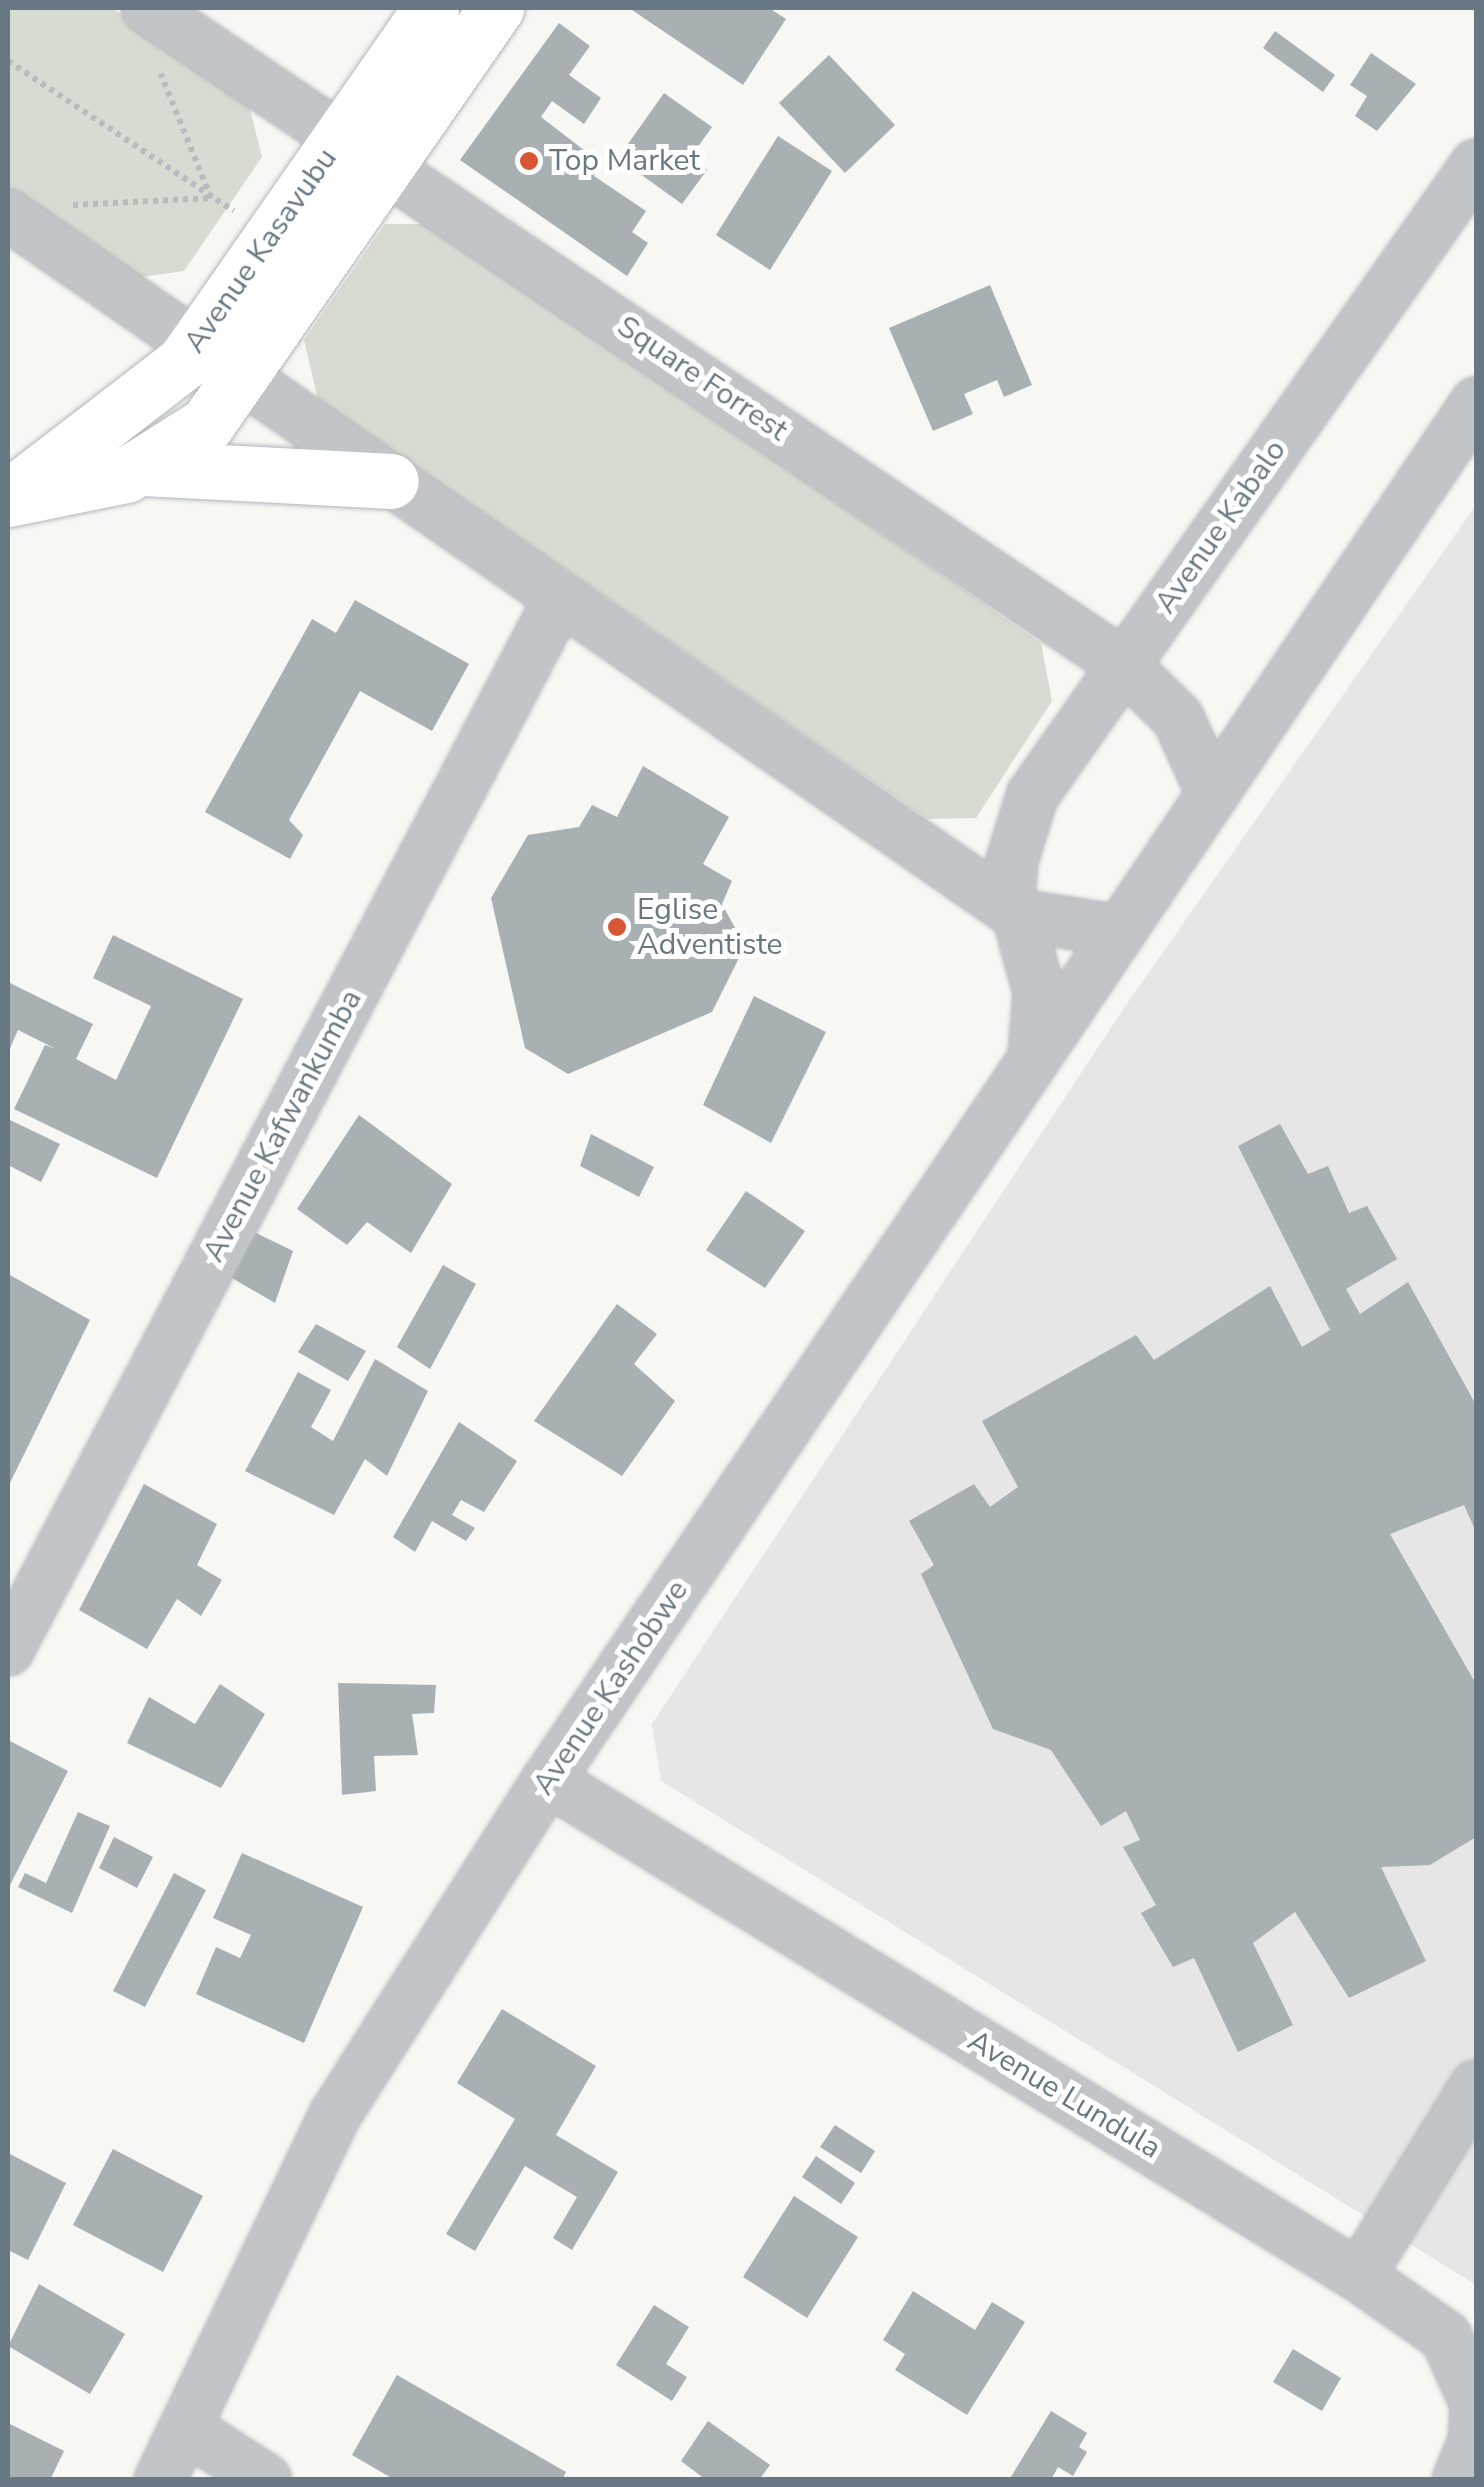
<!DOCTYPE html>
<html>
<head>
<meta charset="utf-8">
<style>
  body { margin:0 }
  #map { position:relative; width:1484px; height:2487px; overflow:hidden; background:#f7f7f4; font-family:"Nunito Sans",sans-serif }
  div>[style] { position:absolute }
  .built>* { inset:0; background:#e5e6e5 }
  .green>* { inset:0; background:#d7dcd3 }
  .building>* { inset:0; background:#a8b0b4 }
  .path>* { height:6px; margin-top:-3px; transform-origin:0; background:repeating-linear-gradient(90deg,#b9bcbe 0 5px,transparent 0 10px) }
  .roads { filter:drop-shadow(0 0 2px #b2b7ba) drop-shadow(0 0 2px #b2b7ba) }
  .minor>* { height:50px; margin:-25px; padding:0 25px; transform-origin:25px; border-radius:25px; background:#c1c5c8 }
  .major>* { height:55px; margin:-27.5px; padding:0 27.5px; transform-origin:27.5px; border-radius:27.5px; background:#fff }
  .dots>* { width:28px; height:28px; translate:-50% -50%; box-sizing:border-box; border:5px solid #fff; border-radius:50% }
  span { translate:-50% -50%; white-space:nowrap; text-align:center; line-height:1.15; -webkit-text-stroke:10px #fff; paint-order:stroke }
  .poi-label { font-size:30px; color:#687883 }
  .left { translate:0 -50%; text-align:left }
  .street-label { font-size:30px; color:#687883 }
  .frame { position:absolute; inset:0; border:10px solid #687883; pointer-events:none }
</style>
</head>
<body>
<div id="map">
  <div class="built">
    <div style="clip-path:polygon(1476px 505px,1476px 2285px,661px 1781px,652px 1724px,1124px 1008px)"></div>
  </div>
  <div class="green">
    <div style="clip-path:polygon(8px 8px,112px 8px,248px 101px,262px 157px,184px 271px,134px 278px,8px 191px)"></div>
    <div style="clip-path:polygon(385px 224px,433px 224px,1041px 643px,1052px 701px,976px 818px,928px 819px,318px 400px,304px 340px)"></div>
  </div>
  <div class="building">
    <div style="clip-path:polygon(629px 8px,769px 8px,786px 19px,743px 85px)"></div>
    <div style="clip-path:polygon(559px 23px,590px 46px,569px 75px,601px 98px,584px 124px,552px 101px,541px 117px,602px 164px,594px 176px,646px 211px,632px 232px,648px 243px,627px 276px,460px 160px)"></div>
    <div style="clip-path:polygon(1275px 31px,1335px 75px,1323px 92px,1263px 48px)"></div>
    <div style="clip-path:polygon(1371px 53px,1416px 84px,1377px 131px,1355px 116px,1367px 96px,1350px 85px)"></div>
    <div style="clip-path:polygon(829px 55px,895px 125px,845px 173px,779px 103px)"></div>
    <div style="clip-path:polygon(664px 93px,712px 127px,690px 158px,707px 170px,682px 204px,618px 158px)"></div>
    <div style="clip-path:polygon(778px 136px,832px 171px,770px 270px,716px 235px)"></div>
    <div style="clip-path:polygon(990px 285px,1032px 385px,1004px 397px,997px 380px,964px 394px,973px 414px,933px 431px,889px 328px)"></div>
    <div style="clip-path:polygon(355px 600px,469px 664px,432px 731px,360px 691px,289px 820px,303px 835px,290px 859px,205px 812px,312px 619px,336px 633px)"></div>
    <div style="clip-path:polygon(643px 766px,729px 817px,703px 864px,732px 881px,722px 904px,745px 946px,712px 1012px,568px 1074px,525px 1048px,491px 898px,528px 835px,579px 827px,592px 805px,617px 817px)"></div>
    <div style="clip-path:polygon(113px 935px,243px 999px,157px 1178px,14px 1109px,45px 1045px,56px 1049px,18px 1030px,8px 1053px,8px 982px,93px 1024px,76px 1059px,116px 1080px,151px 1006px,93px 978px)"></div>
    <div style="clip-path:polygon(754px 996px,826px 1032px,771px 1143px,703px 1105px)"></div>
    <div style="clip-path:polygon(359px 1115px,452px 1184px,411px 1253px,367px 1222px,347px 1245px,297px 1209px)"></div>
    <div style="clip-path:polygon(8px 1119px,60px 1144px,41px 1182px,8px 1165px)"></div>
    <div style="clip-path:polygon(1280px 1124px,1308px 1174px,1328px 1166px,1349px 1213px,1367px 1206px,1397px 1259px,1346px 1289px,1360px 1314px,1408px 1282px,1476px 1405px,1476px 1532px,1464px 1505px,1390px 1534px,1476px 1684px,1476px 1837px,1430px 1865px,1381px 1867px,1426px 1961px,1349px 1998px,1295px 1912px,1253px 1943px,1293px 2025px,1238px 2052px,1194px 1958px,1173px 1967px,1141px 1913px,1156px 1905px,1123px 1847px,1140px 1840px,1126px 1811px,1101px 1826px,1051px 1750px,993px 1729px,921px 1574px,934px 1565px,909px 1521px,974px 1484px,990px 1507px,1018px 1487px,982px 1421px,1136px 1335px,1154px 1360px,1270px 1286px,1302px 1347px,1330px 1330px,1238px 1146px)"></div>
    <div style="clip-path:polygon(591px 1134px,654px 1167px,639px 1197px,580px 1166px)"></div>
    <div style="clip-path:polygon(746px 1191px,805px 1231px,765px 1288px,706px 1250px)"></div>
    <div style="clip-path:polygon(248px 1229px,293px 1251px,275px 1303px,225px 1274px)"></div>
    <div style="clip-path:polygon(443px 1265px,476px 1284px,430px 1369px,397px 1347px)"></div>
    <div style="clip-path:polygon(8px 1274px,90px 1320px,8px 1487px)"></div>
    <div style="clip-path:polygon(617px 1304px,657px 1334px,634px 1364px,675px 1401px,622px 1476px,534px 1421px)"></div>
    <div style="clip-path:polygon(316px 1324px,366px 1351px,348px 1381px,298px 1352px)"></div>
    <div style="clip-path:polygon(375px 1359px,428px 1391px,387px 1476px,365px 1459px,334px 1515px,245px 1471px,298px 1372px,331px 1390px,311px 1427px,333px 1441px)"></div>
    <div style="clip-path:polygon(459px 1422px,517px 1461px,484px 1512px,461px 1500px,452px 1515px,475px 1528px,466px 1541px,432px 1521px,415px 1552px,393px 1537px)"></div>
    <div style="clip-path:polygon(144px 1484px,217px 1524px,197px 1565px,222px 1580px,201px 1616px,177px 1599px,147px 1649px,79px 1610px)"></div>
    <div style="clip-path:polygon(338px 1683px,436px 1685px,434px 1713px,412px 1714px,418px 1755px,374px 1756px,376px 1791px,342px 1795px)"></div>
    <div style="clip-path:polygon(220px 1684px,265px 1714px,221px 1788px,127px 1743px,149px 1697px,195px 1724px)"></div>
    <div style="clip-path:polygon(8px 1740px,68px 1771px,8px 1889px)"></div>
    <div style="clip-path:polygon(78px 1812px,110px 1826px,72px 1913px,18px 1887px,25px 1873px,46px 1883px)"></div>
    <div style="clip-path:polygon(114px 1837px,153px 1857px,137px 1888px,99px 1868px)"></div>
    <div style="clip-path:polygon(242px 1853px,363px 1907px,304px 2043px,196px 1994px,216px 1947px,240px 1958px,251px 1935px,213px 1918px)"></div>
    <div style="clip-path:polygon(174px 1873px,206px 1890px,145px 2007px,113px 1991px)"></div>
    <div style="clip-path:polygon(502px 2009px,596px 2066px,556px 2135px,618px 2172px,572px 2250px,553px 2238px,577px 2197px,525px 2166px,475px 2251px,446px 2234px,515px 2119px,457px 2083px)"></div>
    <div style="clip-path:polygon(835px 2125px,875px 2151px,861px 2173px,820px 2147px)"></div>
    <div style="clip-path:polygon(113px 2149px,203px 2196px,163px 2272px,73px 2225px)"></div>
    <div style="clip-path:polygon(8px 2153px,66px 2183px,28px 2260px,8px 2250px)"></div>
    <div style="clip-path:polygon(816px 2156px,855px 2183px,841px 2204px,802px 2177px)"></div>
    <div style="clip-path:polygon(794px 2196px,858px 2237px,807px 2318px,743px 2277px)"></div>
    <div style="clip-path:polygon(39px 2284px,125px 2334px,90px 2394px,8px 2346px)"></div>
    <div style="clip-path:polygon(913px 2291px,975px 2330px,992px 2302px,1025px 2322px,967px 2415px,895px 2370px,905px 2354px,883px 2340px)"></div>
    <div style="clip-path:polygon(654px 2305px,689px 2327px,666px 2364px,687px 2377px,672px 2401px,616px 2365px)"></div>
    <div style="clip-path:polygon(1293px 2349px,1341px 2378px,1322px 2411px,1273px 2382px)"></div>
    <div style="clip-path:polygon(397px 2375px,566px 2472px,562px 2480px,395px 2480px,352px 2455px)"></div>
    <div style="clip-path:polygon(1051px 2411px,1087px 2433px,1079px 2447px,1087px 2452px,1073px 2476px,1058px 2467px,1051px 2480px,1009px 2480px)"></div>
    <div style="clip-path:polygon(708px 2421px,770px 2465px,759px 2480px,706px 2480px,681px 2461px)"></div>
    <div style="clip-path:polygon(8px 2423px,64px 2451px,50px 2480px,8px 2480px)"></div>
  </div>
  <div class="path">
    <div style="left:8px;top:61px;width:271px;rotate:33.6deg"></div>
    <div style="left:73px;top:205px;width:138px;rotate:-2.9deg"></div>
    <div style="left:211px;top:198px;width:134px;rotate:-112deg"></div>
  </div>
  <div class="roads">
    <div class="minor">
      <div style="left:147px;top:8px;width:1177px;rotate:33.92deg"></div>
      <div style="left:1124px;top:665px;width:76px;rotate:44.5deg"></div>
      <div style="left:1178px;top:718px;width:82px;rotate:65.6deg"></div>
      <div style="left:8px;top:215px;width:1229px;rotate:34.72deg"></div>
      <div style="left:1018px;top:915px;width:103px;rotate:8.9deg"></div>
      <div style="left:1008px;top:908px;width:47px;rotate:-85.1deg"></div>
      <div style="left:1012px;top:861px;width:68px;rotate:-72.9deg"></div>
      <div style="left:1032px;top:796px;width:772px;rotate:-54.87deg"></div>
      <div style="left:1018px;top:915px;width:80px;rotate:74.7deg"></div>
      <div style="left:1039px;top:992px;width:64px;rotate:94.5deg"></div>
      <div style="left:8px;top:1650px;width:1184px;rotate:-62.31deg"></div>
      <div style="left:548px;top:1780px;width:951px;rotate:31.45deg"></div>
      <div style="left:1359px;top:2276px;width:106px;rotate:35deg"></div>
      <div style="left:1446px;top:2337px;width:73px;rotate:65.9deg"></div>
      <div style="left:1476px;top:2404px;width:37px;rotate:93deg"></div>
      <div style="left:1474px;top:2441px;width:42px;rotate:112.3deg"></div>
      <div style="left:1359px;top:2276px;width:223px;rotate:-58.4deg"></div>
      <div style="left:186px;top:2428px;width:95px;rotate:33deg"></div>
      <div style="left:160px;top:2480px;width:405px;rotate:-64.4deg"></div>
      <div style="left:335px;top:2115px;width:397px;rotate:-57.6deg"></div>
      <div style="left:548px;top:1780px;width:1661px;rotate:-56.02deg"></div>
    </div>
    <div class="major">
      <div style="left:144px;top:468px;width:247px;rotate:3deg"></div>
      <div style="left:14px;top:493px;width:215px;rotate:-37.6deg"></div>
      <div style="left:184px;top:362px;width:432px;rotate:-55.1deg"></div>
      <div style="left:8px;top:499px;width:120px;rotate:-11.5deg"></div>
      <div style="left:126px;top:475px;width:96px;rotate:-32.2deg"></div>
      <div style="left:207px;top:424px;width:507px;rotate:-55.21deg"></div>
    </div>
  </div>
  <div class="dots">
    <div style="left:529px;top:161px;background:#d85633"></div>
    <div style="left:617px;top:927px;background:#d85633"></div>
  </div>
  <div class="poi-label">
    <span class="left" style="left:549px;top:161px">Top Market</span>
    <span class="left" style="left:637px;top:927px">Eglise<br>Adventiste</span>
  </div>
  <div class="street-label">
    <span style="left:261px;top:251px;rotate:-55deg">Avenue Kasavubu</span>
    <span style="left:702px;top:379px;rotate:34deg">Square Forrest</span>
    <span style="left:1221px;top:527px;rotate:-55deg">Avenue Kabalo</span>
    <span style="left:283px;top:1126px;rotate:-62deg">Avenue Kafwankumba</span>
    <span style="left:611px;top:1688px;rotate:-56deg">Avenue Kashobwe</span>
    <span style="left:1064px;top:2095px;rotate:31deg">Avenue Lundula</span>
  </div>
  <div class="frame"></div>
</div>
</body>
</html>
